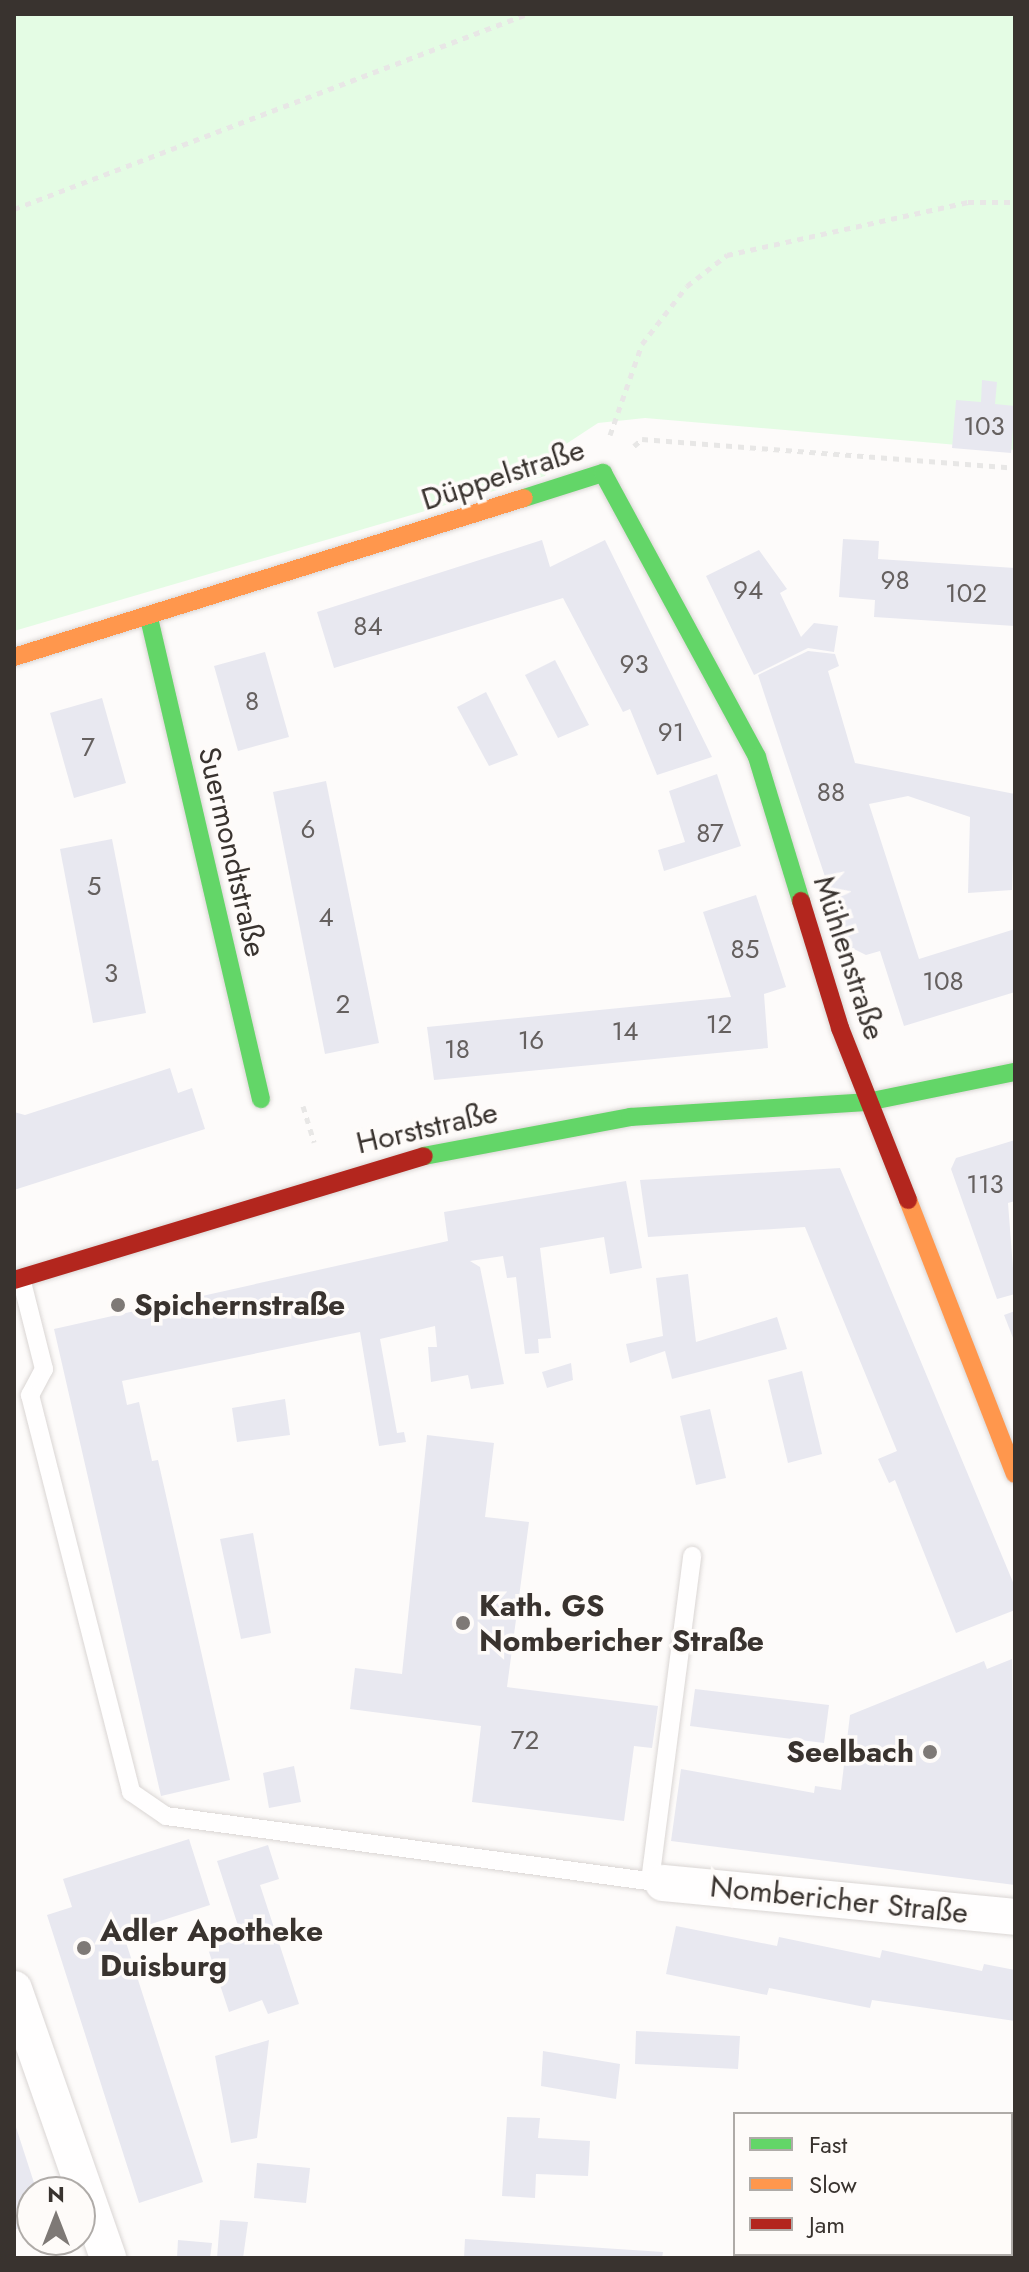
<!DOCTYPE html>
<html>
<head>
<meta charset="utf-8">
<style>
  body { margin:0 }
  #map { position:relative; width:1029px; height:2272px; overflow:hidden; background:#fdfbfa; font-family:Jost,sans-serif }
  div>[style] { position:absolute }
  .green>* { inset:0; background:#e4fce4 }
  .building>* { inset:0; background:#e8e8f0 }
  .path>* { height:5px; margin-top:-2.5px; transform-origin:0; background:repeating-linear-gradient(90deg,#e8e7e6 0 6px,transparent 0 12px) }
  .roads { filter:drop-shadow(0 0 2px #dad6d4) drop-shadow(0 0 2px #dad6d4) }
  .lane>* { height:18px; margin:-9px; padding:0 9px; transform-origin:9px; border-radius:9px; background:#fffefe }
  .street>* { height:36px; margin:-18px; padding:0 18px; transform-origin:18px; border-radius:18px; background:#fffefe }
  .fast>* { height:18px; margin:-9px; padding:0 9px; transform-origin:9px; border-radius:9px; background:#63d668 }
  .slow>* { height:18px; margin:-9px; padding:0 9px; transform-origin:9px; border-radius:9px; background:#ff974d }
  .jam>* { height:18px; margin:-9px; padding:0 9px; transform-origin:9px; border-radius:9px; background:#b3261e }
  .dots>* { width:22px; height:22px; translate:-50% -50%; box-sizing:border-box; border:4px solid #fefbf9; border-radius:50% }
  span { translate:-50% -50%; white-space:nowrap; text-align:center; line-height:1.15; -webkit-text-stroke:7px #fefbf9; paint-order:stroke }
  .number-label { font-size:26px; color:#65605f }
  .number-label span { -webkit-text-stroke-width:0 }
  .street-label { font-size:30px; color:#39332f }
  .poi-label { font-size:30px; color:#39332f; font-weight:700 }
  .left { translate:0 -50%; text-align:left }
  .right { translate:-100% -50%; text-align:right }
  .frame { position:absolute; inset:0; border:16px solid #39332f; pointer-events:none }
  .legend { position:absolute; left:733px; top:2112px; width:280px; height:144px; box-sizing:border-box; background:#fefbf9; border:2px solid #afaba8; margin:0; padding:10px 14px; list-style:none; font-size:24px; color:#39332f }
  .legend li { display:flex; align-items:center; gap:16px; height:40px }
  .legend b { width:40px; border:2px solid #afaba8 }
  .north { position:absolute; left:16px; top:2176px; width:80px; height:80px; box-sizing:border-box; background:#fefbf9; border:2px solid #afaba8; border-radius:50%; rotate:0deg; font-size:22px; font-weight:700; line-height:32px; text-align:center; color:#39332f }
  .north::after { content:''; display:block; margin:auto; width:28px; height:36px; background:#7e7976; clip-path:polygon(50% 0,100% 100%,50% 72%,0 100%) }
</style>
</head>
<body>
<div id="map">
  <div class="green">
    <div style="clip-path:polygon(14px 14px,1015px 14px,1015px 450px,645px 418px,598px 423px,563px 446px,545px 476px,14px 631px)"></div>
  </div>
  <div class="building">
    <div style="clip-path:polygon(982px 380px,997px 382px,995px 404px,1015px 406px,1011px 453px,952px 448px,956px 400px,981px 402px)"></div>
    <div style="clip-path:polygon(843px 539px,879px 541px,878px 559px,1015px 568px,1015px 626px,874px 617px,875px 600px,839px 597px)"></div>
    <div style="clip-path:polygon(542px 540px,550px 567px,605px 540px,712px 757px,657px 775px,630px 709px,623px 712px,563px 598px,334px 668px,317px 612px)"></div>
    <div style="clip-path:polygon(759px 550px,787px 589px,780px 593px,801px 637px,814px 623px,838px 626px,834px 652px,808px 648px,754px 675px,706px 576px)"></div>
    <div style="clip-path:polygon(808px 651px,835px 654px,839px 666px,828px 671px,855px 763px,1015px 794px,1012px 890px,968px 893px,970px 817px,908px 796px,869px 804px,919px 959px,1015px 929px,1015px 992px,904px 1026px,880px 951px,866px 955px,848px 946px,758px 675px)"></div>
    <div style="clip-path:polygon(265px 652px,289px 737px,238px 751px,214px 666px)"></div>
    <div style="clip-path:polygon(555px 660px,589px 725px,558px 738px,525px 675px)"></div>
    <div style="clip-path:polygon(486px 692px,518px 755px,489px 766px,457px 707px)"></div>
    <div style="clip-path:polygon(102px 698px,126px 783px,74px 798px,50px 713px)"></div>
    <div style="clip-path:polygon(717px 774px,741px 846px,664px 871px,658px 850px,685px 842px,669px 791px)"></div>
    <div style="clip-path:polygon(326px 781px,379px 1043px,325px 1054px,273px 792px)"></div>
    <div style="clip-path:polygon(112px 839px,146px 1013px,93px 1023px,60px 849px)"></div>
    <div style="clip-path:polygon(756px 895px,786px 987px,764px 994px,768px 1048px,434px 1080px,427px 1027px,731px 997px,703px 912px)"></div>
    <div style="clip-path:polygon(170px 1068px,178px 1093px,192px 1088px,205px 1129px,14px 1190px,14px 1112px,25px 1115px)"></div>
    <div style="clip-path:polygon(1015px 1140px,1015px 1201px,1008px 1203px,1015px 1294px,997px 1299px,951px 1169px,956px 1158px)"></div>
    <div style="clip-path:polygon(840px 1168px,1015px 1587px,1015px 1610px,956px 1633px,895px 1480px,889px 1483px,878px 1459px,897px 1451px,805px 1227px,648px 1237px,640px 1180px)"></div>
    <div style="clip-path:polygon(626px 1181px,642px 1268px,610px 1274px,604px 1237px,540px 1248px,551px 1338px,538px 1339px,539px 1353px,525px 1354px,516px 1277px,507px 1278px,503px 1256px,470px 1261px,480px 1267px,504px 1384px,471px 1389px,468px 1375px,431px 1382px,428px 1347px,437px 1347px,435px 1326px,380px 1339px,397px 1433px,404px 1432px,406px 1442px,379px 1446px,360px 1332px,122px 1381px,127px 1405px,139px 1402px,152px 1461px,158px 1460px,230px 1780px,161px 1796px,54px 1329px,448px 1241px,444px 1212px)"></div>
    <div style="clip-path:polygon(688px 1274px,696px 1342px,777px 1317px,787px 1349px,672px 1379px,665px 1351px,630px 1363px,626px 1344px,663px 1336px,656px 1278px)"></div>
    <div style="clip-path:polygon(1015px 1311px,1015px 1343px,1004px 1315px)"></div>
    <div style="clip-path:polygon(571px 1363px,573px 1380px,547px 1388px,542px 1372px)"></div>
    <div style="clip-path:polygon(802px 1371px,822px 1454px,788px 1463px,768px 1380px)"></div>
    <div style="clip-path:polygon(285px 1399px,290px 1435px,237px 1442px,232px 1408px)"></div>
    <div style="clip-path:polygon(710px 1409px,726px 1478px,696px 1485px,680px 1416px)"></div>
    <div style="clip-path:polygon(427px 1435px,494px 1443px,485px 1517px,529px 1522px,507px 1687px,658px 1706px,652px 1748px,634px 1746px,624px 1821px,472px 1802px,481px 1726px,350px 1709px,355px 1668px,402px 1674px)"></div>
    <div style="clip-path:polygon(253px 1533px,271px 1633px,241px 1639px,220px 1539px)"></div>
    <div style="clip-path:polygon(1012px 1659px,1015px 1885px,671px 1841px,681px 1769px,814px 1793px,815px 1786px,841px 1790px,850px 1715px,984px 1661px,987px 1669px)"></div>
    <div style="clip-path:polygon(695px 1689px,829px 1705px,824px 1743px,690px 1726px)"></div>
    <div style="clip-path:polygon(294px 1766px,301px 1802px,269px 1808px,263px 1773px)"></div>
    <div style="clip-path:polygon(189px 1839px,210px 1905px,123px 1933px,203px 2182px,139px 2203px,47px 1915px,72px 1907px,63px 1879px)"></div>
    <div style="clip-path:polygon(268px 1845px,279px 1879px,260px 1885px,299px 2004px,268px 2014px,262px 2000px,229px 2012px,208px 1949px,242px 1938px,217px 1861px)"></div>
    <div style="clip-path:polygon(676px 1926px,777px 1946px,779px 1937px,880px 1958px,882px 1950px,982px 1971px,984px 1964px,1015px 1970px,1015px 2021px,872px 2000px,870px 2008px,769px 1988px,767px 1995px,666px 1974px)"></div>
    <div style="clip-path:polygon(636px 2031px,740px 2036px,738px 2069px,635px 2064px)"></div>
    <div style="clip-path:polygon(269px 2040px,257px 2138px,231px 2143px,215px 2056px)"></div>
    <div style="clip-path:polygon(543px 2051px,620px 2064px,616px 2099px,541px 2086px)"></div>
    <div style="clip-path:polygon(507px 2117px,540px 2118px,538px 2138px,590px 2141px,588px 2176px,536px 2174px,535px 2198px,502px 2196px)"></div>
    <div style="clip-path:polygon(14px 2121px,37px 2192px,32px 2224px,14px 2230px)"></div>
    <div style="clip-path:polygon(257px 2163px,310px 2168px,306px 2203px,254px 2198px)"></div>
    <div style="clip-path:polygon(1013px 2212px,1015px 2258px,984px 2258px,1011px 2254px)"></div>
    <div style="clip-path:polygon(220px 2220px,248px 2222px,243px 2258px,217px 2258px)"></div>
    <div style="clip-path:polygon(465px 2239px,663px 2252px,662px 2258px,464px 2258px)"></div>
    <div style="clip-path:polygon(178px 2240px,212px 2243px,210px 2258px,177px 2258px)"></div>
  </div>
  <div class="path">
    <div style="left:14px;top:209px;width:549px;rotate:-20.81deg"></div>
    <div style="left:610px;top:435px;width:96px;rotate:-70.6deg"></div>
    <div style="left:642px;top:344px;width:73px;rotate:-52.2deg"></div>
    <div style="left:687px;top:286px;width:51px;rotate:-37.8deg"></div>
    <div style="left:727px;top:255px;width:247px;rotate:-12.4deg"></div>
    <div style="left:968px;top:202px;width:47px"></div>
    <div style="left:634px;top:446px;width:11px;rotate:-41deg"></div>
    <div style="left:642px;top:439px;width:374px;rotate:4.4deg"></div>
    <div style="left:303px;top:1106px;width:38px;rotate:73deg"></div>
  </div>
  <div class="roads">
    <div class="lane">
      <div style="left:21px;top:1278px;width:94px;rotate:75.8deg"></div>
      <div style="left:44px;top:1369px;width:30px;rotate:118deg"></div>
      <div style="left:30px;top:1395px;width:410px;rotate:75.7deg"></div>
      <div style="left:131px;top:1792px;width:42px;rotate:34.4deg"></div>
      <div style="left:166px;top:1816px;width:501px;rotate:7.68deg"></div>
      <div style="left:650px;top:1881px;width:328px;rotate:-82.6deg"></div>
    </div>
    <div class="street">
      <div style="left:663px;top:1883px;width:354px;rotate:5.5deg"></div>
      <div style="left:14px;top:1989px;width:285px;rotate:70.7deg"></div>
    </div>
    <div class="fast">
      <div style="left:524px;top:498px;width:83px;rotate:-17.6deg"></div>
      <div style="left:603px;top:473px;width:323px;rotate:61.5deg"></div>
      <div style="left:757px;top:757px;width:151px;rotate:73deg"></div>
      <div style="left:149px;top:618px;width:494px;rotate:76.9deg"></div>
      <div style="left:424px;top:1156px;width:210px;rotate:-10.7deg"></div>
      <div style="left:630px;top:1117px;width:237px;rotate:-3.6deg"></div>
      <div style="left:867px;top:1102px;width:151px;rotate:-11.5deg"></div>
    </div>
    <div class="slow">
      <div style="left:14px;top:657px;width:534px;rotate:-17.32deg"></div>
      <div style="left:908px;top:1200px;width:294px;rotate:68.7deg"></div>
    </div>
    <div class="jam">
      <div style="left:801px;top:901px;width:133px;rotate:72.9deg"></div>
      <div style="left:840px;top:1028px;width:185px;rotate:68.4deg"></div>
      <div style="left:14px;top:1280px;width:428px;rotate:-16.8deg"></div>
    </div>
  </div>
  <div class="dots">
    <div style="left:118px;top:1305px;background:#7e7976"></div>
    <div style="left:463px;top:1623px;background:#7e7976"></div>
    <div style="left:930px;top:1752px;background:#7e7976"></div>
    <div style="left:84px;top:1948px;background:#7e7976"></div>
  </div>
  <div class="number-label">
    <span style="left:984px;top:427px">103</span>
    <span style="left:895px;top:581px">98</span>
    <span style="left:748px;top:591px">94</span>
    <span style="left:966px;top:594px">102</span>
    <span style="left:368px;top:627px">84</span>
    <span style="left:634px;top:665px">93</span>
    <span style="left:252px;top:702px">8</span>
    <span style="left:671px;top:733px">91</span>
    <span style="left:88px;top:748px">7</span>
    <span style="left:831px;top:793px">88</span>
    <span style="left:308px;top:830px">6</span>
    <span style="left:710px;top:834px">87</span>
    <span style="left:94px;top:887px">5</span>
    <span style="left:326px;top:918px">4</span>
    <span style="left:745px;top:950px">85</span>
    <span style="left:111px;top:974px">3</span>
    <span style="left:943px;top:982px">108</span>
    <span style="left:343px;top:1005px">2</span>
    <span style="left:719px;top:1025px">12</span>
    <span style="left:625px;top:1032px">14</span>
    <span style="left:531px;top:1041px">16</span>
    <span style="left:457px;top:1050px">18</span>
    <span style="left:985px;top:1185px">113</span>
    <span style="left:525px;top:1741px">72</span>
  </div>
  <div class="street-label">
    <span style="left:503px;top:475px;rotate:-18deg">Düppelstraße</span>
    <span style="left:232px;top:852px;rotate:77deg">Suermondtstraße</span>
    <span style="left:849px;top:958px;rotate:72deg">Mühlenstraße</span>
    <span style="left:427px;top:1128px;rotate:-13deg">Horststraße</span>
    <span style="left:839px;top:1900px;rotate:6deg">Nombericher Straße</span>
  </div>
  <div class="poi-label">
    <span class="left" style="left:134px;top:1305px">Spichernstraße</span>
    <span class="left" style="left:479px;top:1623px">Kath. GS<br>Nombericher Straße</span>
    <span class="right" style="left:914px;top:1752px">Seelbach</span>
    <span class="left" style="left:100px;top:1948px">Adler Apotheke<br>Duisburg</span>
  </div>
  <div class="frame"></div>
  <ul class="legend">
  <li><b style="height:10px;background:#63d668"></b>Fast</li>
  <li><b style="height:10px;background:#ff974d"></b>Slow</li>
  <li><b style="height:10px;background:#b3261e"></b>Jam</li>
  </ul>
  <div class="north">N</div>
</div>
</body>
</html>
